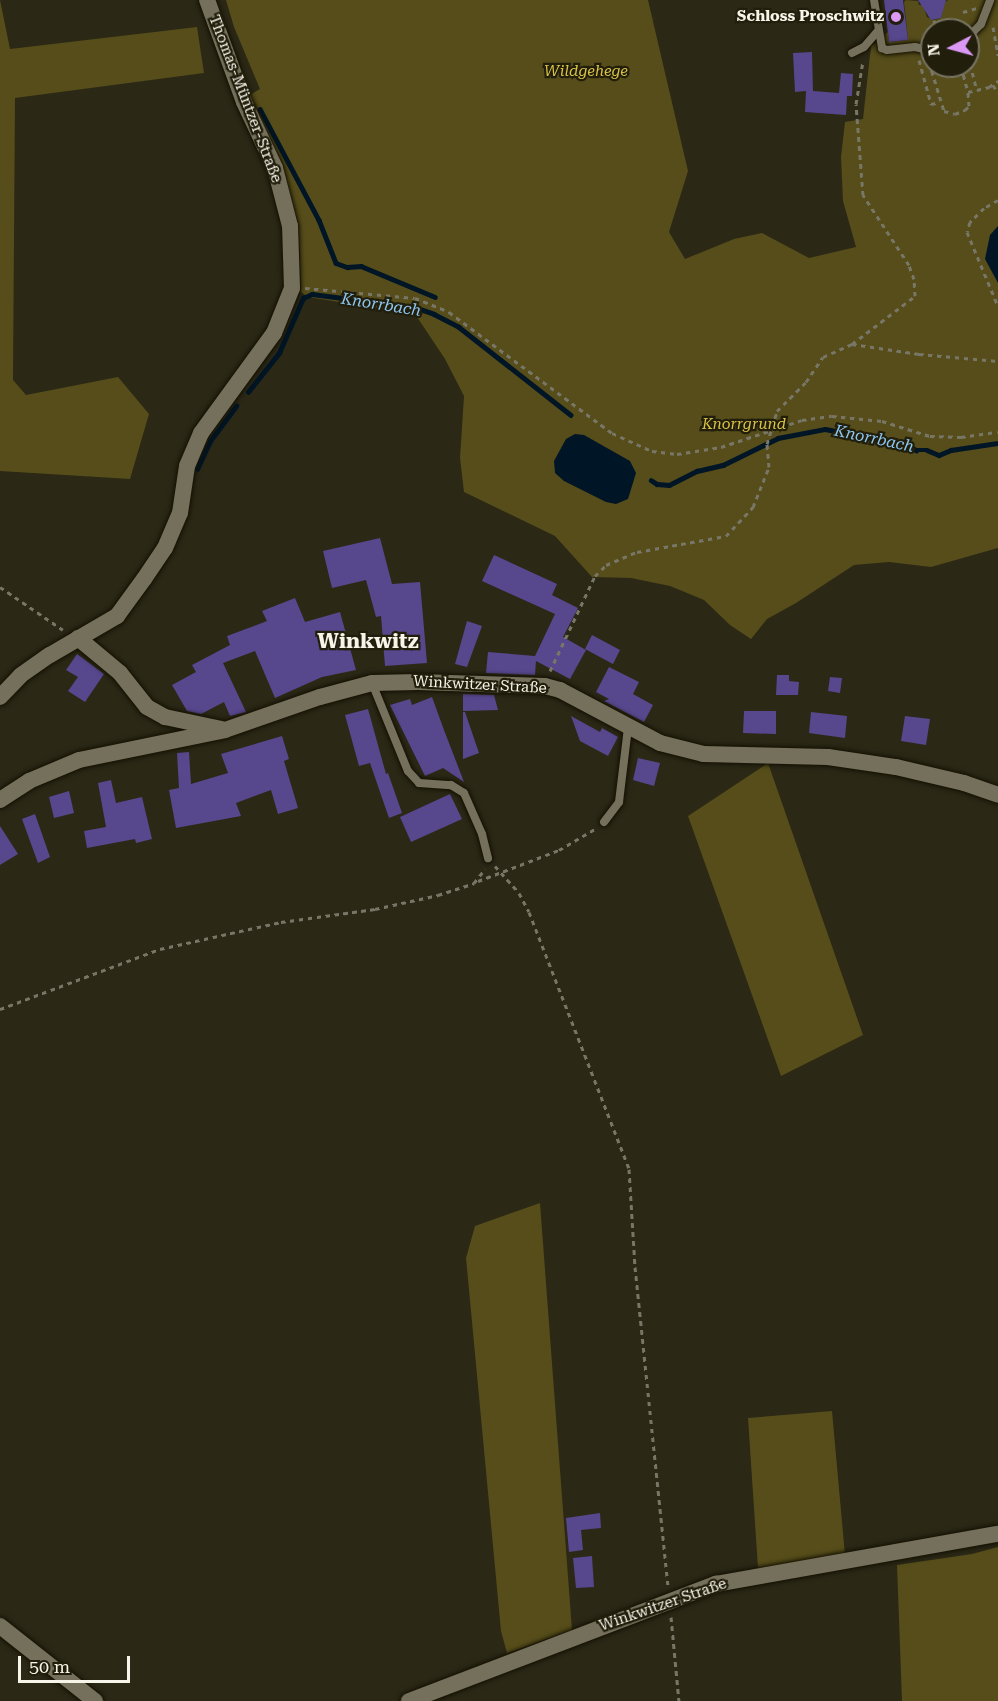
<!DOCTYPE html>
<html>
<head>
<meta charset="utf-8">
<style>
  body { margin:0 }
  #map { position:relative; width:998px; height:1701px; overflow:hidden; background:#2b2816; font-family:"Roboto Serif",serif }
  div>[style] { position:absolute }
  .green>* { inset:0; background:#564d1a }
  .water>* { inset:0; background:#001525 }
  .stream>* { height:4.5px; margin:-2.25px; padding:0 2.25px; transform-origin:2.25px; border-radius:2.25px; background:#001525 }
  .building>* { inset:0; background:#57478d }
  .path>* { height:3px; margin-top:-1.5px; transform-origin:0; background:repeating-linear-gradient(90deg,#787666 0 4.5px,transparent 0 9px) }
  .roads { filter:drop-shadow(0 0 2px #141002) drop-shadow(0 0 2px #141002) }
  .lane>* { height:8px; margin:-4px; padding:0 4px; transform-origin:4px; border-radius:4px; background:#74705b }
  .street>* { height:16px; margin:-8px; padding:0 8px; transform-origin:8px; border-radius:8px; background:#74705b }
  .dots>* { width:16px; height:16px; translate:-50% -50%; box-sizing:border-box; border:3px solid #221e0c; border-radius:50% }
  span { translate:-50% -50%; white-space:nowrap; text-align:center; line-height:1.15; -webkit-text-stroke:4.5px #221e0c; paint-order:stroke }
  .poi-label { font-size:15px; color:#f7f5e9; font-weight:700 }
  .right { translate:-100% -50%; text-align:right }
  .park-label { font-size:15px; color:#dac347; font-style:italic }
  .street-label { font-size:15px; color:#f7f5e9 }
  .water-label { font-size:16px; color:#8dc7f2; font-style:italic }
  .district-label { font-size:21px; color:#f7f5e9; font-weight:700 }
  .north { position:absolute; left:920px; top:18px; width:60px; height:60px; box-sizing:border-box; background:#221e0c; border:2px solid #777464; border-radius:50%; rotate:264deg; font-size:16px; font-weight:700; line-height:24px; text-align:center; color:#f7f5e9 }
  .north::after { content:''; display:block; margin:auto; width:21px; height:27px; background:#db99f5; clip-path:polygon(50% 0,100% 100%,50% 72%,0 100%) }
  .scale { position:absolute; left:18px; top:1656px; width:112px; height:27px; box-sizing:border-box; border:3px solid #f7f5e9; border-top:0; padding-left:8px; font-size:18px; line-height:21px; white-space:nowrap; color:#f7f5e9; -webkit-text-stroke:4px #221e0c; paint-order:stroke }
</style>
</head>
<body>
<div id="map">
  <div class="green">
    <div style="clip-path:polygon(0 0,10px 49px,197px 27px,204px 73px,15px 98px,13px 380px,26px 395px,118px 377px,149px 414px,130px 479px,0 471px)"></div>
    <div style="clip-path:polygon(evenodd,226px 0,648px 0,688px 171px,669px 232px,685px 259px,734px 239px,762px 233px,809px 258px,856px 247px,843px 201px,841px 157px,845px 122px,863px 119px,871px 46px,888px 32px,889px 42px,908px 40px,904px 2px,906px 0,918px 1px,919px 5px,923px 5px,927px 17px,934px 20px,941px 18px,944px 3px,948px 0,998px 0,998px 548px,931px 567px,889px 562px,854px 565px,796px 603px,767px 619px,751px 639px,730px 625px,704px 600px,670px 586px,631px 578px,592px 577px,555px 536px,464px 492px,460px 458px,464px 396px,445px 359px,415px 314px,308px 297px,301px 292px,299px 226px,282px 166px,250px 95px,260px 89px,234px 27px,226px 0,932px 30px,968px 30px,968px 66px,932px 66px,932px 30px)"></div>
    <div style="clip-path:polygon(768px 763px,863px 1035px,781px 1076px,688px 816px)"></div>
    <div style="clip-path:polygon(540px 1203px,572px 1630px,507px 1653px,501px 1631px,466px 1258px,475px 1226px)"></div>
    <div style="clip-path:polygon(832px 1411px,845px 1555px,758px 1568px,748px 1418px)"></div>
    <div style="clip-path:polygon(998px 1547px,998px 1701px,902px 1701px,897px 1565px,972px 1554px)"></div>
  </div>
  <div class="water">
    <div style="clip-path:polygon(998px 226px,998px 283px,985px 259px,990px 235px)"></div>
    <div style="clip-path:polygon(575px 434px,584px 435px,630px 461px,636px 473px,628px 499px,616px 504px,606px 502px,564px 481px,555px 473px,554px 461px,566px 439px)"></div>
  </div>
  <div class="stream">
    <div style="left:260px;top:109px;width:126px;rotate:62deg"></div>
    <div style="left:319px;top:220px;width:46px;rotate:68.4deg"></div>
    <div style="left:336px;top:263px;width:12px;rotate:20deg"></div>
    <div style="left:347px;top:267px;width:14px;rotate:-4deg"></div>
    <div style="left:361px;top:266px;width:80px;rotate:22.7deg"></div>
    <div style="left:248px;top:392px;width:50px;rotate:-51.5deg"></div>
    <div style="left:279px;top:353px;width:60px;rotate:-66.4deg"></div>
    <div style="left:303px;top:298px;width:10px;rotate:-24deg"></div>
    <div style="left:312px;top:294px;width:103px;rotate:7.3deg"></div>
    <div style="left:414px;top:307px;width:21px;rotate:19deg"></div>
    <div style="left:434px;top:314px;width:28px;rotate:27deg"></div>
    <div style="left:459px;top:327px;width:142px;rotate:38.2deg"></div>
    <div style="left:197px;top:469px;width:31px;rotate:-65deg"></div>
    <div style="left:210px;top:441px;width:44px;rotate:-53.4deg"></div>
    <div style="left:651px;top:480px;width:7px;rotate:34deg"></div>
    <div style="left:657px;top:484px;width:12px;rotate:5deg"></div>
    <div style="left:669px;top:485px;width:31px;rotate:-27deg"></div>
    <div style="left:697px;top:471px;width:27px;rotate:-13deg"></div>
    <div style="left:723px;top:465px;width:61px;rotate:-26.1deg"></div>
    <div style="left:778px;top:438px;width:48px;rotate:-10.8deg"></div>
    <div style="left:825px;top:429px;width:81px;rotate:10.6deg"></div>
    <div style="left:905px;top:444px;width:13px;rotate:29deg"></div>
    <div style="left:916px;top:450px;width:11px"></div>
    <div style="left:927px;top:450px;width:13px;rotate:23deg"></div>
    <div style="left:939px;top:455px;width:13px;rotate:-23deg"></div>
    <div style="left:951px;top:450px;width:48px;rotate:-8.5deg"></div>
  </div>
  <div class="building">
    <div style="clip-path:polygon(884px 0,903px 0,908px 40px,889px 42px)"></div>
    <div style="clip-path:polygon(918px 0,946px 0,941px 18px,931px 20px)"></div>
    <div style="clip-path:polygon(812px 52px,813px 91px,839px 93px,841px 73px,853px 74px,852px 96px,847px 96px,846px 115px,805px 112px,806px 91px,795px 92px,793px 53px)"></div>
    <div style="clip-path:polygon(380px 538px,392px 584px,420px 582px,427px 663px,385px 666px,381px 616px,376px 617px,366px 580px,332px 588px,323px 551px)"></div>
    <div style="clip-path:polygon(494px 555px,557px 584px,552px 595px,578px 608px,563px 637px,586px 650px,570px 679px,536px 661px,535px 675px,486px 673px,488px 652px,535px 656px,555px 614px,482px 581px)"></div>
    <div style="clip-path:polygon(295px 598px,305px 622px,340px 612px,356px 670px,322px 677px,275px 698px,255px 651px,223px 663px,246px 712px,230px 716px,224px 702px,201px 714px,187px 711px,172px 685px,196px 672px,192px 665px,230px 645px,227px 636px,267px 621px,262px 611px)"></div>
    <div style="clip-path:polygon(467px 621px,482px 626px,467px 667px,455px 664px)"></div>
    <div style="clip-path:polygon(592px 635px,620px 650px,613px 664px,585px 649px)"></div>
    <div style="clip-path:polygon(77px 654px,104px 674px,85px 702px,68px 691px,78px 677px,66px 670px)"></div>
    <div style="clip-path:polygon(609px 667px,639px 682px,633px 694px,653px 705px,644px 722px,604px 701px,609px 699px,596px 692px)"></div>
    <div style="clip-path:polygon(777px 675px,789px 675px,789px 681px,799px 682px,798px 695px,776px 695px)"></div>
    <div style="clip-path:polygon(830px 677px,842px 678px,840px 693px,828px 691px)"></div>
    <div style="clip-path:polygon(463px 694px,494px 695px,498px 710px,463px 711px)"></div>
    <div style="clip-path:polygon(432px 697px,444px 730px,464px 782px,443px 768px,425px 776px,390px 705px,410px 699px,412px 705px)"></div>
    <div style="clip-path:polygon(368px 709px,386px 774px,388px 773px,402px 813px,389px 818px,370px 763px,359px 766px,345px 715px)"></div>
    <div style="clip-path:polygon(744px 711px,776px 711px,776px 734px,743px 733px)"></div>
    <div style="clip-path:polygon(463px 712px,465px 712px,479px 753px,463px 759px)"></div>
    <div style="clip-path:polygon(811px 712px,847px 716px,845px 738px,809px 733px)"></div>
    <div style="clip-path:polygon(571px 716px,600px 732px,602px 728px,618px 737px,608px 756px,580px 741px)"></div>
    <div style="clip-path:polygon(905px 716px,930px 719px,926px 745px,901px 741px)"></div>
    <div style="clip-path:polygon(282px 736px,289px 759px,284px 761px,298px 808px,278px 814px,271px 790px,236px 803px,241px 816px,176px 828px,169px 790px,179px 788px,177px 753px,189px 752px,191px 784px,228px 773px,221px 754px)"></div>
    <div style="clip-path:polygon(638px 758px,660px 763px,654px 786px,633px 780px)"></div>
    <div style="clip-path:polygon(111px 780px,116px 803px,142px 797px,152px 839px,136px 843px,135px 839px,87px 848px,84px 831px,106px 827px,98px 783px)"></div>
    <div style="clip-path:polygon(69px 791px,74px 813px,54px 818px,49px 797px)"></div>
    <div style="clip-path:polygon(450px 794px,462px 819px,411px 842px,400px 817px)"></div>
    <div style="clip-path:polygon(35px 814px,50px 857px,38px 863px,22px 819px)"></div>
    <div style="clip-path:polygon(0 826px,18px 854px,0 865px)"></div>
    <div style="clip-path:polygon(600px 1513px,601px 1528px,581px 1530px,583px 1550px,569px 1552px,566px 1518px)"></div>
    <div style="clip-path:polygon(592px 1556px,594px 1587px,576px 1588px,573px 1558px)"></div>
  </div>
  <div class="path">
    <div style="left:963px;top:12px;width:15px;rotate:-16deg"></div>
    <div style="left:934px;top:20px;width:10px;rotate:79deg"></div>
    <div style="left:993px;top:27px;width:29px;rotate:80deg"></div>
    <div style="left:968px;top:55px;width:36px;rotate:76deg"></div>
    <div style="left:919px;top:60px;width:46px;rotate:74.7deg"></div>
    <div style="left:931px;top:104px;width:9px;rotate:-13deg"></div>
    <div style="left:929px;top:62px;width:51px;rotate:73deg"></div>
    <div style="left:944px;top:111px;width:11px;rotate:15deg"></div>
    <div style="left:955px;top:114px;width:11px;rotate:-22deg"></div>
    <div style="left:965px;top:110px;width:6px;rotate:-45deg"></div>
    <div style="left:969px;top:106px;width:14px;rotate:-94deg"></div>
    <div style="left:961px;top:66px;width:27px;rotate:75deg"></div>
    <div style="left:968px;top:92px;width:22px;rotate:-13deg"></div>
    <div style="left:989px;top:87px;width:11px;rotate:-34deg"></div>
    <div style="left:993px;top:85px;width:9px;rotate:58deg"></div>
    <div style="left:998px;top:200px;width:16px;rotate:150deg"></div>
    <div style="left:984px;top:208px;width:20px;rotate:135deg"></div>
    <div style="left:970px;top:222px;width:10px;rotate:107deg"></div>
    <div style="left:967px;top:232px;width:80px;rotate:67.3deg"></div>
    <div style="left:305px;top:288px;width:110px;rotate:5.2deg"></div>
    <div style="left:415px;top:298px;width:37px;rotate:22deg"></div>
    <div style="left:449px;top:312px;width:203px;rotate:36.6deg"></div>
    <div style="left:612px;top:433px;width:44px;rotate:24.2deg"></div>
    <div style="left:652px;top:451px;width:25px;rotate:7deg"></div>
    <div style="left:677px;top:454px;width:45px;rotate:-9deg"></div>
    <div style="left:721px;top:447px;width:85px;rotate:-18.4deg"></div>
    <div style="left:802px;top:420px;width:30px;rotate:-8deg"></div>
    <div style="left:832px;top:416px;width:50px;rotate:5.7deg"></div>
    <div style="left:882px;top:421px;width:50px;rotate:17.4deg"></div>
    <div style="left:930px;top:436px;width:31px;rotate:2deg"></div>
    <div style="left:961px;top:437px;width:37px;rotate:-8deg"></div>
    <div style="left:852px;top:344px;width:68px;rotate:8.5deg"></div>
    <div style="left:919px;top:354px;width:79px;rotate:5.1deg"></div>
    <div style="left:0;top:587px;width:76px;rotate:34.3deg"></div>
    <div style="left:550px;top:671px;width:105px;rotate:-64.7deg"></div>
    <div style="left:595px;top:576px;width:16px;rotate:-45deg"></div>
    <div style="left:606px;top:565px;width:34px;rotate:-23deg"></div>
    <div style="left:637px;top:552px;width:90px;rotate:-10.2deg"></div>
    <div style="left:726px;top:536px;width:40px;rotate:-47deg"></div>
    <div style="left:753px;top:507px;width:43px;rotate:-68.2deg"></div>
    <div style="left:769px;top:467px;width:23px;rotate:-95deg"></div>
    <div style="left:767px;top:444px;width:34px;rotate:-73deg"></div>
    <div style="left:777px;top:411px;width:41px;rotate:-45deg"></div>
    <div style="left:806px;top:382px;width:30px;rotate:-56deg"></div>
    <div style="left:823px;top:357px;width:32px;rotate:-24deg"></div>
    <div style="left:852px;top:344px;width:79px;rotate:-37.3deg"></div>
    <div style="left:915px;top:296px;width:17px;rotate:-93deg"></div>
    <div style="left:914px;top:279px;width:15px;rotate:-110deg"></div>
    <div style="left:909px;top:265px;width:84px;rotate:-123.3deg"></div>
    <div style="left:863px;top:195px;width:91px;rotate:-94.4deg"></div>
    <div style="left:856px;top:104px;width:44px;rotate:-80.8deg"></div>
    <div style="left:495px;top:866px;width:36px;rotate:48deg"></div>
    <div style="left:519px;top:893px;width:21px;rotate:62deg"></div>
    <div style="left:529px;top:912px;width:276px;rotate:68.7deg"></div>
    <div style="left:629px;top:1169px;width:98px;rotate:86.5deg"></div>
    <div style="left:635px;top:1267px;width:321px;rotate:84.1deg"></div>
    <div style="left:478px;top:881px;width:87px;rotate:-20.9deg"></div>
    <div style="left:559px;top:850px;width:42px;rotate:-30.3deg"></div>
    <div style="left:0;top:1009px;width:171px;rotate:-20.6deg"></div>
    <div style="left:160px;top:949px;width:124px;rotate:-12.6deg"></div>
    <div style="left:281px;top:922px;width:95px;rotate:-7.9deg"></div>
    <div style="left:375px;top:909px;width:65px;rotate:-12.5deg"></div>
    <div style="left:438px;top:895px;width:38px;rotate:-18deg"></div>
    <div style="left:474px;top:883px;width:18px;rotate:-52deg"></div>
    <div style="left:671px;top:1617px;width:84px;rotate:84.6deg"></div>
  </div>
  <div class="roads">
    <div class="lane">
      <div style="left:874px;top:0;width:49px;rotate:80.5deg"></div>
      <div style="left:882px;top:48px;width:5px;rotate:22deg"></div>
      <div style="left:887px;top:50px;width:28px;rotate:-6deg"></div>
      <div style="left:915px;top:47px;width:17px;rotate:13deg"></div>
      <div style="left:968px;top:37px;width:18px;rotate:-45deg"></div>
      <div style="left:981px;top:24px;width:26px;rotate:-69deg"></div>
      <div style="left:852px;top:53px;width:13px;rotate:-27deg"></div>
      <div style="left:864px;top:47px;width:21px;rotate:-49deg"></div>
      <div style="left:372px;top:683px;width:95px;rotate:67.8deg"></div>
      <div style="left:408px;top:771px;width:16px;rotate:47deg"></div>
      <div style="left:419px;top:783px;width:32px;rotate:4deg"></div>
      <div style="left:451px;top:785px;width:15px;rotate:32deg"></div>
      <div style="left:464px;top:793px;width:45px;rotate:66.3deg"></div>
      <div style="left:482px;top:834px;width:25px;rotate:76deg"></div>
      <div style="left:604px;top:822px;width:25px;rotate:-53deg"></div>
      <div style="left:619px;top:802px;width:75px;rotate:-83.1deg"></div>
    </div>
    <div class="street">
      <div style="left:78px;top:638px;width:55px;rotate:39.8deg"></div>
      <div style="left:120px;top:673px;width:43px;rotate:51.5deg"></div>
      <div style="left:147px;top:707px;width:21px;rotate:29deg"></div>
      <div style="left:165px;top:717px;width:58px;rotate:11.9deg"></div>
      <div style="left:0;top:697px;width:30px;rotate:-46deg"></div>
      <div style="left:21px;top:675px;width:35px;rotate:-35deg"></div>
      <div style="left:50px;top:655px;width:78px;rotate:-30.2deg"></div>
      <div style="left:117px;top:616px;width:46px;rotate:-53.9deg"></div>
      <div style="left:144px;top:579px;width:37px;rotate:-56deg"></div>
      <div style="left:165px;top:548px;width:38px;rotate:-67deg"></div>
      <div style="left:180px;top:513px;width:48px;rotate:-81.5deg"></div>
      <div style="left:187px;top:466px;width:36px;rotate:-67deg"></div>
      <div style="left:201px;top:433px;width:124px;rotate:-53.9deg"></div>
      <div style="left:274px;top:333px;width:48px;rotate:-68.2deg"></div>
      <div style="left:292px;top:288px;width:62px;rotate:-91.8deg"></div>
      <div style="left:290px;top:226px;width:60px;rotate:-104.5deg"></div>
      <div style="left:275px;top:168px;width:73px;rotate:-115.2deg"></div>
      <div style="left:244px;top:102px;width:109px;rotate:-109.9deg"></div>
      <div style="left:0;top:800px;width:35px;rotate:-33deg"></div>
      <div style="left:29px;top:781px;width:54px;rotate:-22.8deg"></div>
      <div style="left:79px;top:760px;width:149px;rotate:-11.6deg"></div>
      <div style="left:225px;top:730px;width:101px;rotate:-19.2deg"></div>
      <div style="left:320px;top:697px;width:54px;rotate:-15.1deg"></div>
      <div style="left:372px;top:683px;width:46px;rotate:-1.2deg"></div>
      <div style="left:418px;top:682px;width:127px;rotate:1.8deg"></div>
      <div style="left:545px;top:686px;width:16px;rotate:15deg"></div>
      <div style="left:560px;top:690px;width:113px;rotate:27.9deg"></div>
      <div style="left:660px;top:743px;width:44px;rotate:14.3deg"></div>
      <div style="left:703px;top:754px;width:125px;rotate:1.4deg"></div>
      <div style="left:828px;top:757px;width:69px;rotate:8.4deg"></div>
      <div style="left:896px;top:767px;width:70px;rotate:13.2deg"></div>
      <div style="left:964px;top:783px;width:36px;rotate:19deg"></div>
      <div style="left:0;top:1626px;width:121px;rotate:38.3deg"></div>
      <div style="left:409px;top:1701px;width:329px;rotate:-20.9deg"></div>
      <div style="left:716px;top:1584px;width:286px;rotate:-10.1deg"></div>
    </div>
  </div>
  <div class="dots">
    <div style="left:896px;top:17px;background:#db99f5"></div>
  </div>
  <div class="poi-label">
    <span class="right" style="left:884px;top:17px">Schloss Proschwitz</span>
  </div>
  <div class="park-label">
    <span style="left:586px;top:72px">Wildgehege</span>
    <span style="left:744px;top:425px">Knorrgrund</span>
  </div>
  <div class="street-label">
    <span style="left:245px;top:99px;rotate:69deg">Thomas-Müntzer-Straße</span>
    <span style="left:480px;top:685px;rotate:3deg">Winkwitzer Straße</span>
    <span style="left:663px;top:1605px;rotate:-19deg">Winkwitzer Straße</span>
  </div>
  <div class="water-label">
    <span style="left:381px;top:305px;rotate:9deg">Knorrbach</span>
    <span style="left:874px;top:439px;rotate:12deg">Knorrbach</span>
  </div>
  <div class="district-label">
    <span style="left:368px;top:641px">Winkwitz</span>
  </div>
  <div class="north">N</div>
  <div class="scale">50 m</div>
</div>
</body>
</html>
